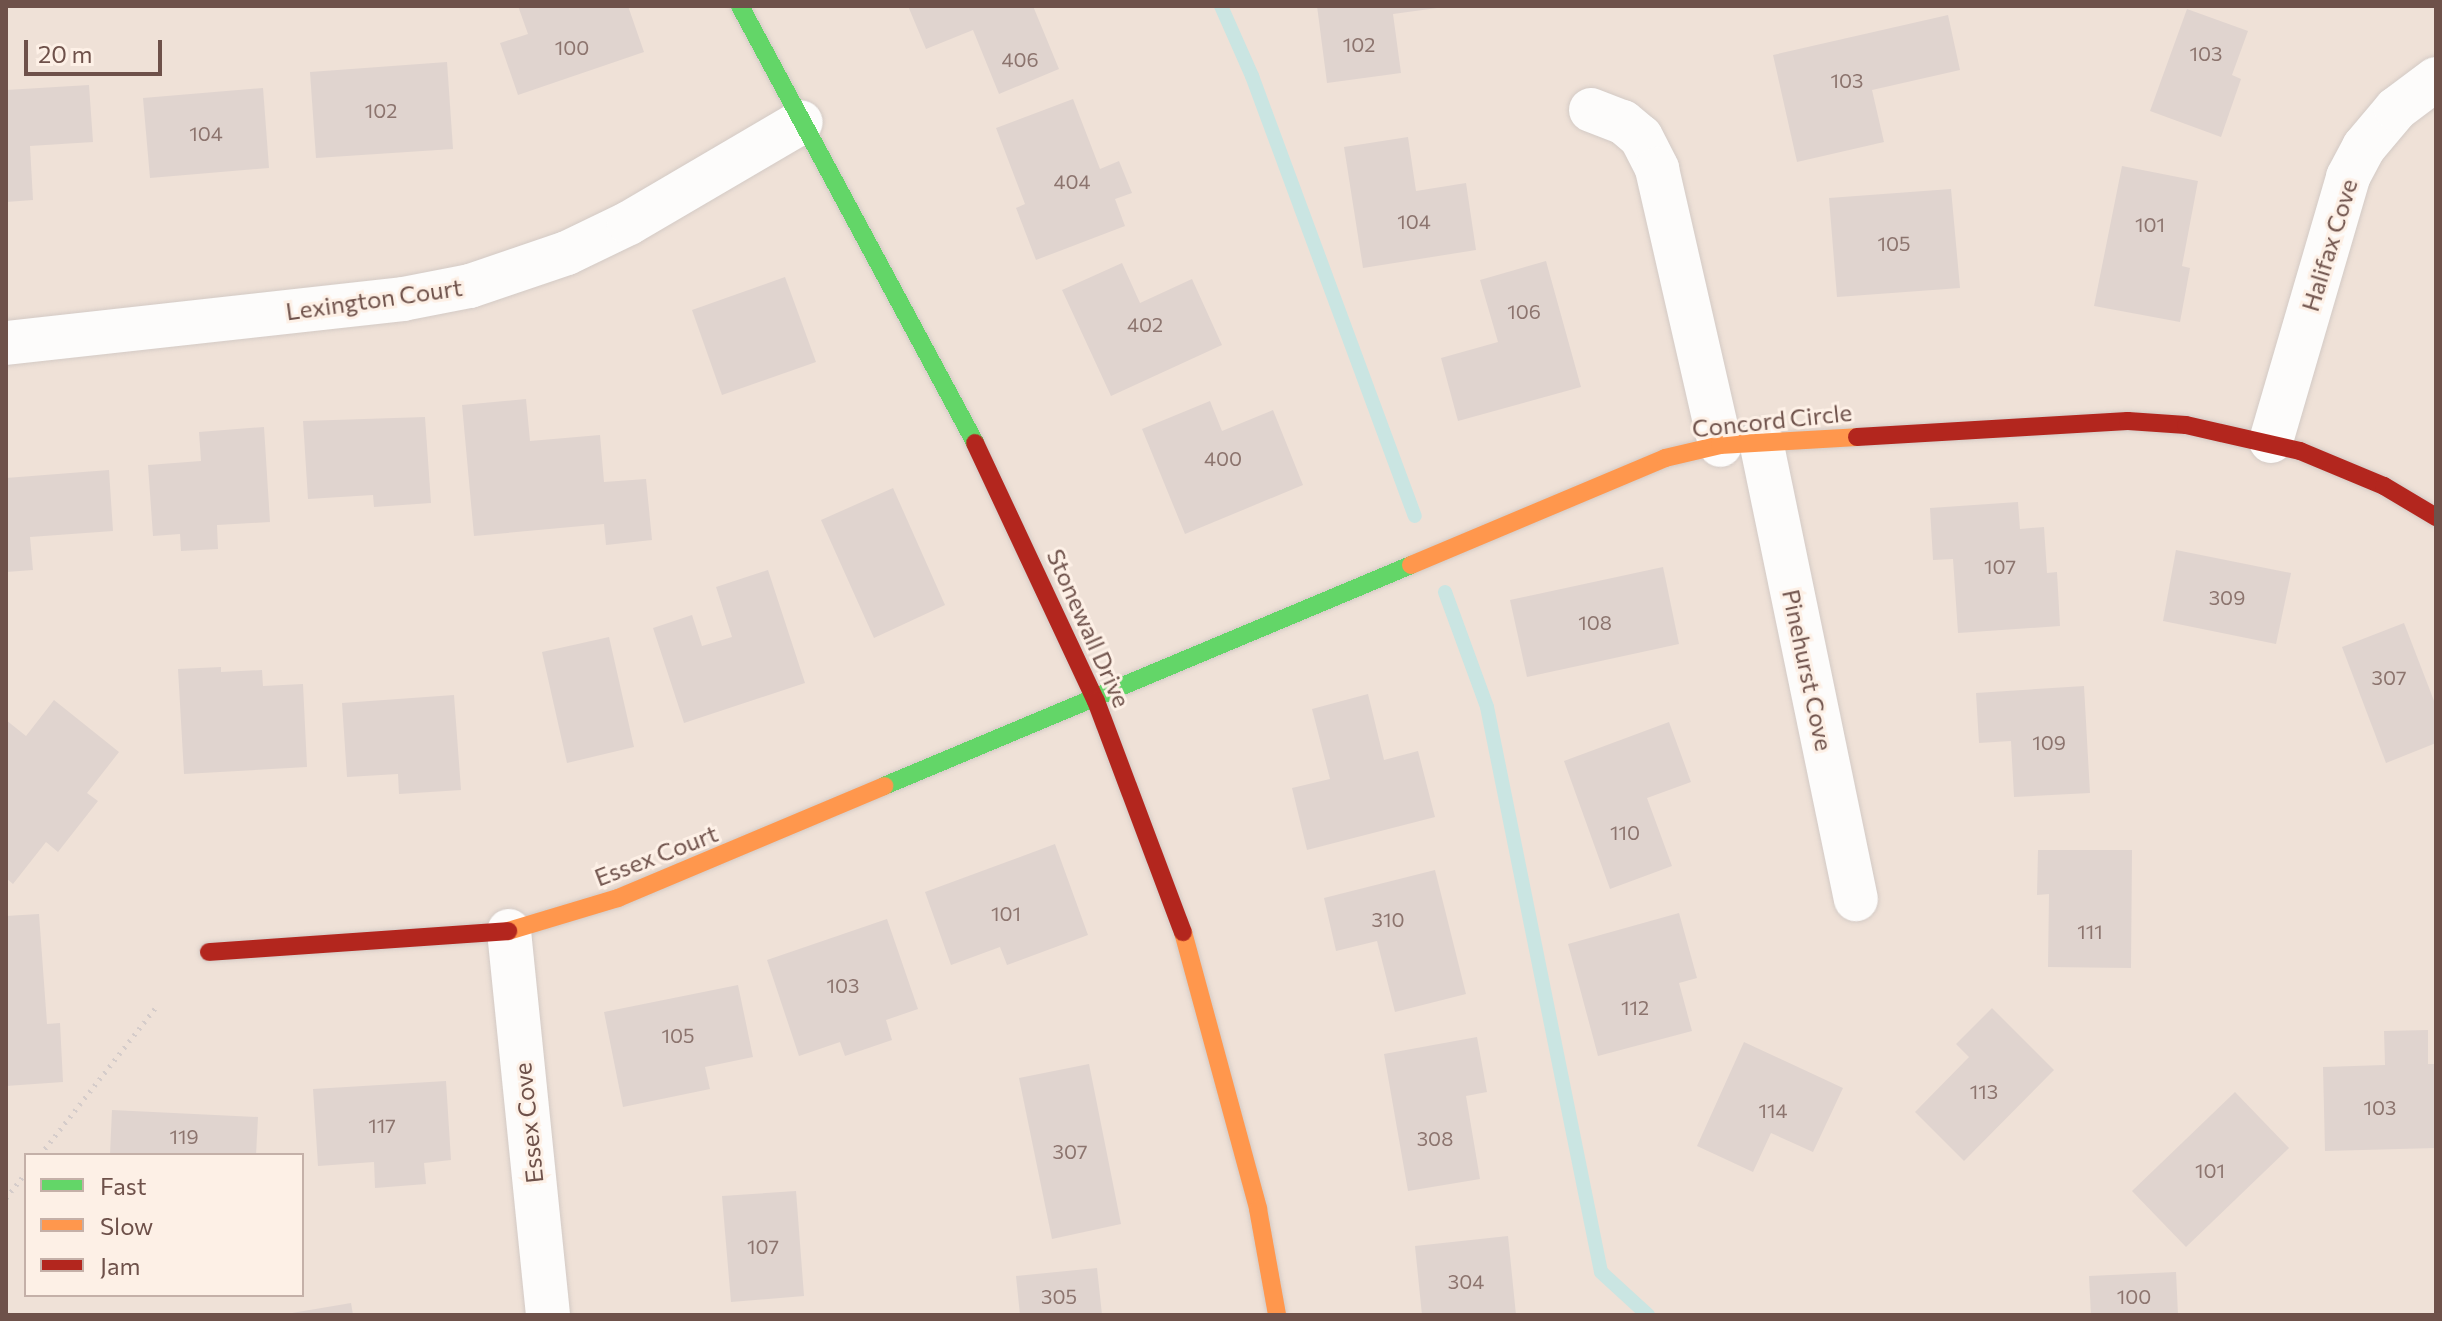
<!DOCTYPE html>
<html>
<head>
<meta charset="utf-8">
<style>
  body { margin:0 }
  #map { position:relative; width:2442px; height:1321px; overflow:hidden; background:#f4ede7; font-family:Commissioner,sans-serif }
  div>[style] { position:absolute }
  .residential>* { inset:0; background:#efe1d7 }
  .stream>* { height:14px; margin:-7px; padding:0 7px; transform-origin:7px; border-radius:7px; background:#cae5e2 }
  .building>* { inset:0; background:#e0d4cf }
  .path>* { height:5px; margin-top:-2.5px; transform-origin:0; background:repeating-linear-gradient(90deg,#d5ccca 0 2px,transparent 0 8px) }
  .roads { filter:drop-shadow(0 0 2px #d3cac5) drop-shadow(0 0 2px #d3cac5) }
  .street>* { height:44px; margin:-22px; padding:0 22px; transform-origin:22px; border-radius:22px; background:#fdfcfb }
  .fast>* { height:18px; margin:-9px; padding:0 9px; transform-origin:9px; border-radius:9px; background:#63d668 }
  .slow>* { height:18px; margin:-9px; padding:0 9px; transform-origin:9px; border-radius:9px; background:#ff974d }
  .jam>* { height:18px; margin:-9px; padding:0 9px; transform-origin:9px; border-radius:9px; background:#b3261e }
  span { translate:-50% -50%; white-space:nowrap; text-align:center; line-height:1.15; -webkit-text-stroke:6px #fdf0e6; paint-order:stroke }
  .number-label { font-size:20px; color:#8c746e }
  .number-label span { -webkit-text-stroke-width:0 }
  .street-label { font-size:24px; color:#6e514a }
  .frame { position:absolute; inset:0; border:8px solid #6e514a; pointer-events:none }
  .legend { position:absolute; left:24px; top:1153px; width:280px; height:144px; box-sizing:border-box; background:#fdf0e6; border:2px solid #c4b0a8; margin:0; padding:10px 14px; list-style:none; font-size:24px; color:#6e514a }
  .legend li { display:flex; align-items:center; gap:16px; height:40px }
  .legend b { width:40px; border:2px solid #c4b0a8 }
  .scale { position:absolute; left:24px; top:40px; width:138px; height:36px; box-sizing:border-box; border:4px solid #6e514a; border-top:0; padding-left:10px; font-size:24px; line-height:28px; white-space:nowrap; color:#6e514a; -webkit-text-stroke:6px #fdf0e6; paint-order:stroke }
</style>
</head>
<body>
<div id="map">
  <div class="residential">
    <div style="clip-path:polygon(evenodd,6px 6px,2436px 6px,2436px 1315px,6px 1315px,6px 6px,26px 1155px,302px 1155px,302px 1295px,26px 1295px,26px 1155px)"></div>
  </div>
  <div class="stream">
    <div style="left:1221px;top:6px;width:77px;rotate:66.1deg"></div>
    <div style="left:1252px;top:76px;width:469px;rotate:69.7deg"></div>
    <div style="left:1445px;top:592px;width:122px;rotate:69.9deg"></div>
    <div style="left:1487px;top:707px;width:576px;rotate:78.59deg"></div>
    <div style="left:1601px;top:1272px;width:64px;rotate:42.5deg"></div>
  </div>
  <div class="building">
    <div style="clip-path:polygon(518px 6px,628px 6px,644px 52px,518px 95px,500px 43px,528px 34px)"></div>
    <div style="clip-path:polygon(908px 6px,1033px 6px,1059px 69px,999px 94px,973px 30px,926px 49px)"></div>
    <div style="clip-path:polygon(1317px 6px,1437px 6px,1437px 8px,1393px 14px,1401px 73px,1327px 83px)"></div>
    <div style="clip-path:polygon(2187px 9px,2248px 31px,2232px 75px,2241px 79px,2221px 137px,2150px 111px)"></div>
    <div style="clip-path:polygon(1948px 15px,1960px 70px,1872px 90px,1884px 142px,1797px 162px,1773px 55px)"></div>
    <div style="clip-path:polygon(447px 62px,453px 149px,316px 158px,310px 72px)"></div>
    <div style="clip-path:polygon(89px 85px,93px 142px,30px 146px,33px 200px,6px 202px,6px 90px)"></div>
    <div style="clip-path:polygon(263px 88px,269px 168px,150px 178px,143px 98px)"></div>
    <div style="clip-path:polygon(1073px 99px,1100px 169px,1119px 161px,1132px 193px,1115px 199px,1125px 226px,1036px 260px,1016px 208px,1025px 204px,996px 128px)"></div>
    <div style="clip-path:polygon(1408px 137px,1416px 191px,1466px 183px,1476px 250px,1363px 268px,1344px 147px)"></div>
    <div style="clip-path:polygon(2122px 166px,2198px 181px,2182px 266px,2190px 268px,2180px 322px,2094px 306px)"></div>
    <div style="clip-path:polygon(1951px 189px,1960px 288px,1837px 297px,1829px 198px)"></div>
    <div style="clip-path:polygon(1546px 261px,1581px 387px,1458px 421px,1441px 358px,1498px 342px,1480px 280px)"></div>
    <div style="clip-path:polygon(1122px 263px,1140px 303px,1192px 279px,1222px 345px,1111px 396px,1062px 290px)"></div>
    <div style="clip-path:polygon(785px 277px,816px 362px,722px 395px,692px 310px)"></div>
    <div style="clip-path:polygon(526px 399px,530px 441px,600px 435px,604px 482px,646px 479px,652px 540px,606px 545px,604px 524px,474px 536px,462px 405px)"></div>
    <div style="clip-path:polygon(1210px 401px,1222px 431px,1273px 410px,1303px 485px,1185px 534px,1142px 429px)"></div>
    <div style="clip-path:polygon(425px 417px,431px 503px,374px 507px,373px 495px,308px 499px,303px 421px)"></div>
    <div style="clip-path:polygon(264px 427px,270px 522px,217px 525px,218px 549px,181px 551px,180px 534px,153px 536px,148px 465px,201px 461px,199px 432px)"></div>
    <div style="clip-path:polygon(109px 470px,113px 531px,30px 537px,33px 570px,6px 572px,6px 478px)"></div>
    <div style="clip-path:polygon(893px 488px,945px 605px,874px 638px,821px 520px)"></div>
    <div style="clip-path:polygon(2018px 502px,2020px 529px,2044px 527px,2047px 573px,2057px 572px,2060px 626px,1958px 633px,1953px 559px,1933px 560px,1930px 508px)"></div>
    <div style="clip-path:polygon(2176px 550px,2291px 573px,2276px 644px,2163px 621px)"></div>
    <div style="clip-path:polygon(1663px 567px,1679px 644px,1527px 677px,1510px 600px)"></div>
    <div style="clip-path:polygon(768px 570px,805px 683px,684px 723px,653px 628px,692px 615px,702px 646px,732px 637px,716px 587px)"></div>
    <div style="clip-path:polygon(2404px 623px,2436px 706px,2436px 743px,2386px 763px,2342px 647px)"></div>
    <div style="clip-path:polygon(609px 637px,634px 747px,567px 763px,542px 652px)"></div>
    <div style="clip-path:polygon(221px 667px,221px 672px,262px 670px,263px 686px,303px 684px,307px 767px,184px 774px,178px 669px)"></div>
    <div style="clip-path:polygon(2084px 686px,2090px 793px,2014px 797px,2011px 741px,1979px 743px,1976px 693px)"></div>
    <div style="clip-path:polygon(1368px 694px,1384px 760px,1418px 751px,1435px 817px,1307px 850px,1292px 788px,1330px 779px,1312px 709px)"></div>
    <div style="clip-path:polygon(454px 695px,461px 790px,399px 794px,398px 774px,347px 777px,342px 703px)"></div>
    <div style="clip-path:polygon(54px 700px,119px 752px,87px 793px,98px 801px,58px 852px,46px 842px,13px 884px,6px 878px,6px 720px,26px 736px)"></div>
    <div style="clip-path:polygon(1669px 722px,1691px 782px,1647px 798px,1672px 866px,1610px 889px,1564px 761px)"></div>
    <div style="clip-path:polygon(1055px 844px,1088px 935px,1007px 965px,1000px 947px,951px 965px,925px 892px)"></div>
    <div style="clip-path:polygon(2038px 850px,2132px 850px,2131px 968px,2048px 967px,2049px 894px,2037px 895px)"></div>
    <div style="clip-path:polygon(1435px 870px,1466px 994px,1395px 1012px,1377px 941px,1336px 951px,1324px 898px)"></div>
    <div style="clip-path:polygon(1679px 913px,1697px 978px,1679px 983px,1692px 1031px,1598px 1056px,1568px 944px)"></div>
    <div style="clip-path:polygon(39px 914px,47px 1024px,60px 1023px,63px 1082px,6px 1086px,6px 916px)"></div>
    <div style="clip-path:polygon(887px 919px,918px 1009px,886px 1020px,892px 1040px,845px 1056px,840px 1042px,799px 1056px,767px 960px)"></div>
    <div style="clip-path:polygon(738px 985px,753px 1057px,705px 1067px,710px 1089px,623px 1107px,604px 1012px)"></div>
    <div style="clip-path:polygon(1992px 1008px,2054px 1070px,1964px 1161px,1915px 1112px,1969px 1057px,1956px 1044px)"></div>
    <div style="clip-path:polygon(2428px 1030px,2428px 1064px,2436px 1064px,2436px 1148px,2325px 1151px,2323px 1067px,2385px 1065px,2384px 1031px)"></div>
    <div style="clip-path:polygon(1477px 1037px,1487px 1092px,1466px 1096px,1480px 1179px,1408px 1191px,1384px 1054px)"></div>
    <div style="clip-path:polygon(1744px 1042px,1843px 1088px,1813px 1152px,1771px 1133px,1753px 1172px,1697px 1146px)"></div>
    <div style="clip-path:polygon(1089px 1064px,1121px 1224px,1052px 1239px,1019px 1078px)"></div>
    <div style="clip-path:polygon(446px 1081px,451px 1160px,424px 1163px,426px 1184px,375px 1188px,374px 1162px,318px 1166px,313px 1089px)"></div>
    <div style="clip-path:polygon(2235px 1092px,2289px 1148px,2186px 1247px,2132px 1191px)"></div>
    <div style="clip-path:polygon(112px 1110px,258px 1117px,256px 1155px,110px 1155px)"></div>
    <div style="clip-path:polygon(796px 1191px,804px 1296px,731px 1302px,722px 1196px)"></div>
    <div style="clip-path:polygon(1508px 1236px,1516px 1315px,1422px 1315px,1415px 1246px)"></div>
    <div style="clip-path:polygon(1097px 1268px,1102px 1315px,1020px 1315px,1016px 1276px)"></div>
    <div style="clip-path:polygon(2176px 1272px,2178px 1315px,2091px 1315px,2089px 1276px)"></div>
    <div style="clip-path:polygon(351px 1303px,353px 1315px,292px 1315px,292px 1313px)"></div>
  </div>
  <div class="path">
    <div style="left:40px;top:1155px;width:189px;rotate:-51.9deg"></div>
    <div style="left:6px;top:1198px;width:33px;rotate:-52deg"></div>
  </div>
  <div class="roads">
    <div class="street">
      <div style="left:1591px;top:110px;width:34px;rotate:21deg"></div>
      <div style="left:1623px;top:122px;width:23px;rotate:40deg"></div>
      <div style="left:1641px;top:137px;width:36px;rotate:63deg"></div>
      <div style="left:1657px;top:169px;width:283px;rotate:77.1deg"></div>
      <div style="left:6px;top:343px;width:399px;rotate:-6.3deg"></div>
      <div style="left:403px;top:299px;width:68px;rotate:-11deg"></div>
      <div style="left:470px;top:286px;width:102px;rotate:-18.8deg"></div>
      <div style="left:567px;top:253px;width:69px;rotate:-25.8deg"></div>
      <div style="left:629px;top:223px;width:199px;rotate:-30.4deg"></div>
      <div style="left:1761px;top:441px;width:468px;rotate:78.3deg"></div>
      <div style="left:2271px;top:441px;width:275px;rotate:-73.7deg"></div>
      <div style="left:2348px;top:177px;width:34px;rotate:-62deg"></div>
      <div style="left:2364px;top:147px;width:50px;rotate:-49.9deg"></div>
      <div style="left:2396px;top:109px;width:50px;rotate:-36.9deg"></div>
      <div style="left:509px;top:931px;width:386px;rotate:84.2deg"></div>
    </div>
    <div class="fast">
      <div style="left:740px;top:6px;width:496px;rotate:61.7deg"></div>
      <div style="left:884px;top:786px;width:571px;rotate:-22.75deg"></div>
    </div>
    <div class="slow">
      <div style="left:1411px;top:565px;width:276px;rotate:-22.8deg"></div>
      <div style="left:1665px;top:458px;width:57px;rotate:-13.3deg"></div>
      <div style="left:1720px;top:445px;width:137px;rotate:-3.3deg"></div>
      <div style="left:508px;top:931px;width:115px;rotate:-16.7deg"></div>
      <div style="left:618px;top:898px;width:289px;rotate:-22.8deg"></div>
      <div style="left:1183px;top:932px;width:287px;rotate:74.8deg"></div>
      <div style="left:1258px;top:1209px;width:108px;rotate:79.8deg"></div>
    </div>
    <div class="jam">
      <div style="left:1857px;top:437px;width:271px;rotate:-3.4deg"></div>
      <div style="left:2128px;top:421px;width:58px;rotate:3.9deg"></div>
      <div style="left:2186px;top:425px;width:117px;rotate:12.8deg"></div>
      <div style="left:2300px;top:451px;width:91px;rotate:22.6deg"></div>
      <div style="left:2384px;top:486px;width:61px;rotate:30.8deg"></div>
      <div style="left:975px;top:443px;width:285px;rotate:64.9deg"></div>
      <div style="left:1096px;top:701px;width:247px;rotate:69.4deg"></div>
      <div style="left:209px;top:952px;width:300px;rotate:-4deg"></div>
    </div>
  </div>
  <div class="number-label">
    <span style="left:1359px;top:44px">102</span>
    <span style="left:572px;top:47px">100</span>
    <span style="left:2206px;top:53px">103</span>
    <span style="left:1020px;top:59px">406</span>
    <span style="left:1847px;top:80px">103</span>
    <span style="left:381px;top:110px">102</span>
    <span style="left:206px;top:133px">104</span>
    <span style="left:1072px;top:181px">404</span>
    <span style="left:1414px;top:221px">104</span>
    <span style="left:2150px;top:224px">101</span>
    <span style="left:1894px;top:243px">105</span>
    <span style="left:1524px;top:311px">106</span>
    <span style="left:1145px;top:324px">402</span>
    <span style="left:1223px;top:458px">400</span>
    <span style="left:2000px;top:566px">107</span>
    <span style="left:2227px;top:597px">309</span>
    <span style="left:1595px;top:622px">108</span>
    <span style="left:2389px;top:677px">307</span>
    <span style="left:2049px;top:742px">109</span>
    <span style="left:1625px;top:832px">110</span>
    <span style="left:1006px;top:913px">101</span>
    <span style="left:1388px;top:919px">310</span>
    <span style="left:2090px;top:931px">111</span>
    <span style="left:843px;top:985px">103</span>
    <span style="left:1635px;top:1007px">112</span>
    <span style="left:678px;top:1035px">105</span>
    <span style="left:1984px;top:1091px">113</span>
    <span style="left:2380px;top:1107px">103</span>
    <span style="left:1773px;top:1110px">114</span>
    <span style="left:382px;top:1125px">117</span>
    <span style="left:184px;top:1136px">119</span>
    <span style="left:1435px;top:1138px">308</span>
    <span style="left:1070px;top:1151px">307</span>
    <span style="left:2210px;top:1170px">101</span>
    <span style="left:763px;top:1246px">107</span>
    <span style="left:1466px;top:1281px">304</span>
    <span style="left:1059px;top:1296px">305</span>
    <span style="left:2134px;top:1296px">100</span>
  </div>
  <div class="street-label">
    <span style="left:2329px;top:245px;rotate:-73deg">Halifax Cove</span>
    <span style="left:374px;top:299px;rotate:-8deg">Lexington Court</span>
    <span style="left:1772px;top:420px;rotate:-6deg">Concord Circle</span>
    <span style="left:1089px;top:628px;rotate:66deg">Stonewall Drive</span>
    <span style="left:1808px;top:670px;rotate:78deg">Pinehurst Cove</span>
    <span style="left:656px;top:855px;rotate:-21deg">Essex Court</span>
    <span style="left:528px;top:1123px;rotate:-96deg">Essex Cove</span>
  </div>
  <div class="frame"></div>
  <ul class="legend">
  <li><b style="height:10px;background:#63d668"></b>Fast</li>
  <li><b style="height:10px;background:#ff974d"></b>Slow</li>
  <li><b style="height:10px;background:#b3261e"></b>Jam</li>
  </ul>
  <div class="scale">20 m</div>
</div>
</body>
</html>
